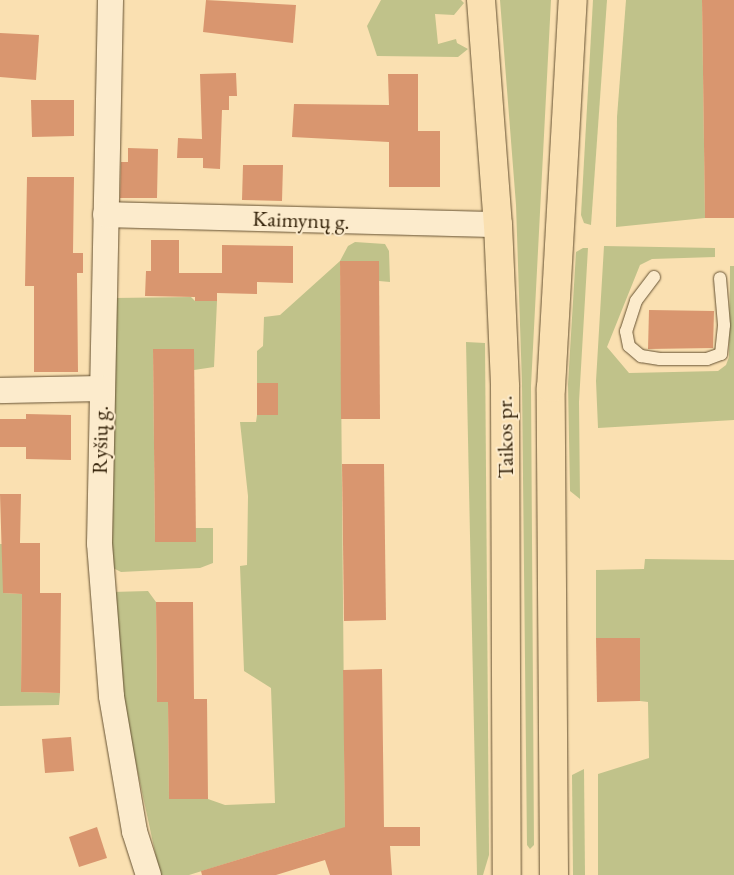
<!DOCTYPE html>
<html>
<head>
<meta charset="utf-8">
<style>
  body { margin:0 }
  #map { position:relative; width:734px; height:875px; overflow:hidden; background:#fae0b1; font-family:"EB Garamond",serif }
  div>[style] { position:absolute }
  .green>* { inset:0; background:#c0c28a }
  .building>* { inset:0; background:#d9966f }
  .roads { filter:drop-shadow(0 0 1px #655132) drop-shadow(0 0 1px #655132) }
  .lane>* { height:12px; margin:-6px; padding:0 6px; transform-origin:6px; border-radius:6px; background:#fcebcc }
  .street>* { height:25px; margin:-12.5px; padding:0 12.5px; transform-origin:12.5px; border-radius:12.5px; background:#fcebcc }
  .primary>* { height:28px; margin:-14px; padding:0 14px; transform-origin:14px; border-radius:14px; background:#fae0b1 }
  span { translate:-50% -50%; white-space:nowrap; text-align:center; line-height:1.15; -webkit-text-stroke:4px #fcebcc; paint-order:stroke }
  .street-label { font-size:22px; color:#332108 }
</style>
</head>
<body>
<div id="map">
  <div class="green">
    <div style="clip-path:polygon(381px 0,461px 0,464px 3px,454px 15px,435px 14px,438px 44px,456px 39px,457px 43px,468px 49px,458px 57px,377px 56px,367px 26px)"></div>
    <div style="clip-path:polygon(500px 0,551px 0,531px 386px,534px 845px,530px 849px,527px 845px,522px 384px,516px 205px)"></div>
    <div style="clip-path:polygon(593px 0,607px 0,591px 225px,584px 223px,581px 215px)"></div>
    <div style="clip-path:polygon(626px 0,702px 0,705px 218px,616px 227px,617px 117px)"></div>
    <div style="clip-path:polygon(355px 242px,385px 244px,389px 251px,390px 282px,379px 281px,340px 262px,345px 827px,334px 844px,325px 833px,189px 875px,160px 875px,124px 709px,112px 592px,148px 591px,156px 602px,157px 702px,168px 702px,169px 799px,208px 799px,225px 805px,275px 803px,271px 688px,244px 671px,240px 566px,247px 565px,248px 496px,240px 422px,256px 422px,257px 415px,278px 415px,278px 383px,257px 383px,257px 351px,263px 346px,264px 317px,280px 315px,340px 261px,348px 246px)"></div>
    <div style="clip-path:polygon(604px 246px,715px 248px,715px 257px,652px 259px,640px 265px,607px 347px,629px 373px,718px 371px,726px 365px,729px 357px,730px 266px,734px 266px,734px 420px,598px 428px,596px 381px)"></div>
    <div style="clip-path:polygon(583px 248px,588px 248px,579px 402px,580px 499px,570px 491px,568px 384px,576px 252px)"></div>
    <div style="clip-path:polygon(191px 297px,195px 301px,217px 301px,214px 367px,194px 370px,194px 349px,153px 349px,155px 542px,196px 528px,213px 528px,213px 563px,200px 568px,121px 572px,111px 567px,114px 298px)"></div>
    <div style="clip-path:polygon(466px 342px,485px 343px,489px 855px,483px 875px,477px 875px)"></div>
    <div style="clip-path:polygon(0 544px,3px 544px,3px 593px,22px 594px,21px 692px,60px 693px,59px 705px,0 706px)"></div>
    <div style="clip-path:polygon(645px 559px,734px 560px,734px 875px,598px 875px,598px 774px,649px 758px,648px 702px,640px 701px,640px 638px,596px 638px,596px 570px,644px 569px)"></div>
    <div style="clip-path:polygon(584px 769px,585px 875px,573px 875px,572px 775px)"></div>
  </div>
  <div class="building">
    <div style="clip-path:polygon(206px 0,296px 5px,293px 43px,203px 32px)"></div>
    <div style="clip-path:polygon(702px 0,734px 0,734px 218px,705px 218px)"></div>
    <div style="clip-path:polygon(0 33px,39px 35px,36px 80px,0 77px)"></div>
    <div style="clip-path:polygon(236px 73px,237px 96px,229px 96px,229px 110px,222px 110px,220px 169px,203px 168px,203px 158px,177px 158px,178px 138px,202px 139px,200px 74px)"></div>
    <div style="clip-path:polygon(388px 74px,418px 74px,418px 131px,440px 131px,440px 187px,389px 187px,389px 142px,292px 137px,294px 104px,389px 105px)"></div>
    <div style="clip-path:polygon(31px 100px,74px 100px,74px 136px,32px 137px)"></div>
    <div style="clip-path:polygon(128px 148px,158px 149px,157px 198px,120px 198px,121px 162px,128px 162px)"></div>
    <div style="clip-path:polygon(243px 165px,283px 165px,282px 201px,242px 200px)"></div>
    <div style="clip-path:polygon(27px 177px,74px 177px,73px 253px,83px 253px,83px 273px,77px 273px,78px 372px,34px 372px,34px 286px,25px 286px)"></div>
    <div style="clip-path:polygon(151px 240px,179px 240px,179px 273px,222px 273px,222px 245px,293px 246px,293px 283px,257px 282px,257px 294px,217px 293px,217px 301px,195px 301px,195px 297px,145px 296px,146px 271px,151px 271px)"></div>
    <div style="clip-path:polygon(340px 261px,379px 261px,380px 419px,341px 419px)"></div>
    <div style="clip-path:polygon(649px 310px,714px 311px,713px 348px,648px 349px)"></div>
    <div style="clip-path:polygon(153px 349px,194px 349px,196px 542px,155px 542px)"></div>
    <div style="clip-path:polygon(257px 383px,278px 383px,278px 415px,257px 415px)"></div>
    <div style="clip-path:polygon(26px 414px,71px 415px,71px 460px,26px 459px,26px 447px,0 447px,0 419px,26px 419px)"></div>
    <div style="clip-path:polygon(342px 464px,384px 464px,386px 620px,344px 621px)"></div>
    <div style="clip-path:polygon(0 494px,21px 494px,20px 543px,40px 543px,40px 593px,61px 593px,60px 693px,21px 692px,22px 594px,3px 593px)"></div>
    <div style="clip-path:polygon(156px 602px,193px 602px,194px 699px,207px 699px,208px 799px,169px 799px,168px 702px,157px 702px)"></div>
    <div style="clip-path:polygon(596px 638px,640px 638px,640px 701px,597px 702px)"></div>
    <div style="clip-path:polygon(382px 669px,384px 827px,420px 827px,420px 846px,390px 846px,392px 875px,330px 875px,325px 860px,276px 875px,202px 875px,201px 871px,345px 827px,343px 670px)"></div>
    <div style="clip-path:polygon(71px 737px,74px 771px,45px 773px,42px 739px)"></div>
    <div style="clip-path:polygon(97px 827px,107px 858px,79px 867px,69px 837px)"></div>
  </div>
  <div class="roads">
    <div class="lane">
      <div style="left:654px;top:277px;width:30px;rotate:127deg"></div>
      <div style="left:636px;top:301px;width:32px;rotate:108deg"></div>
      <div style="left:626px;top:331px;width:15px;rotate:79deg"></div>
      <div style="left:629px;top:346px;width:16px;rotate:40deg"></div>
      <div style="left:641px;top:356px;width:19px;rotate:9deg"></div>
      <div style="left:660px;top:359px;width:47px"></div>
      <div style="left:707px;top:359px;width:15px;rotate:-20deg"></div>
      <div style="left:721px;top:354px;width:29px;rotate:-84deg"></div>
      <div style="left:724px;top:325px;width:47px;rotate:-94.9deg"></div>
    </div>
    <div class="street">
      <div style="left:110px;top:0;width:543px;rotate:91.16deg"></div>
      <div style="left:99px;top:543px;width:153px;rotate:85.5deg"></div>
      <div style="left:111px;top:696px;width:137px;rotate:80.3deg"></div>
      <div style="left:134px;top:831px;width:46px;rotate:72.3deg"></div>
      <div style="left:105px;top:214px;width:393px;rotate:1.5deg"></div>
      <div style="left:0;top:390px;width:101px;rotate:-1.1deg"></div>
    </div>
    <div class="primary">
      <div style="left:481px;top:0;width:225px;rotate:85.7deg"></div>
      <div style="left:498px;top:224px;width:163px;rotate:87.5deg"></div>
      <div style="left:505px;top:387px;width:488px;rotate:89.8deg"></div>
      <div style="left:554px;top:875px;width:487px;rotate:-90.4deg"></div>
      <div style="left:551px;top:388px;width:389px;rotate:-86.8deg"></div>
    </div>
  </div>
  <div class="street-label">
    <span style="left:301px;top:220px;rotate:2deg">Kaimynų g.</span>
    <span style="left:505px;top:437px;rotate:-91deg">Taikos pr.</span>
    <span style="left:100px;top:440px;rotate:-89deg">Ryšių g.</span>
  </div>
</div>
</body>
</html>
